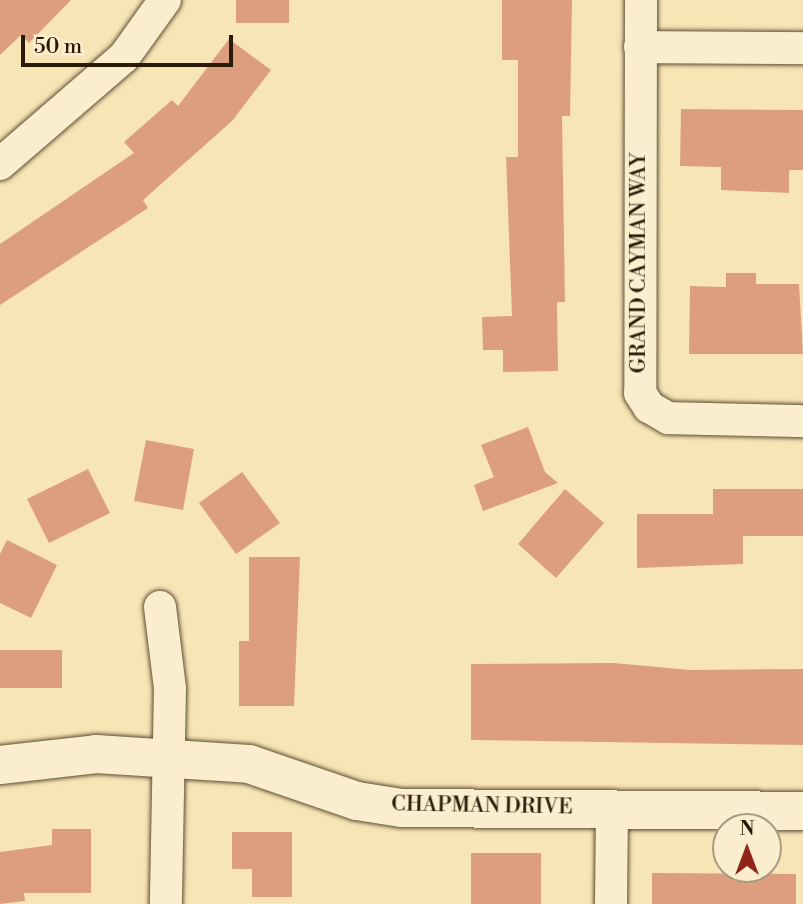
<!DOCTYPE html>
<html>
<head>
<meta charset="utf-8">
<style>
  body { margin:0 }
  #map { position:relative; width:803px; height:904px; overflow:hidden; background:#f8e5b5; font-family:"Libre Bodoni",serif }
  div>[style] { position:absolute }
  .building>* { inset:0; background:#dd9e80 }
  .roads { filter:drop-shadow(0 0 2px #5e4e34) drop-shadow(0 0 2px #5e4e34) }
  .street>* { height:32px; margin:-16px; padding:0 16px; transform-origin:16px; border-radius:16px; background:#faeecf }
  .secondary>* { height:38px; margin:-19px; padding:0 19px; transform-origin:19px; border-radius:19px; background:#faeecf }
  span { translate:-50% -50%; white-space:nowrap; text-align:center; line-height:1.15; -webkit-text-stroke:5px #faeecf; paint-order:stroke }
  .street-label { font-size:21px; color:#2a1b09 }
  .north { position:absolute; left:712px; top:813px; width:70px; height:70px; box-sizing:border-box; background:#faeecf; border:2px solid #a79a80; border-radius:50%; rotate:0deg; font-size:19px; font-weight:700; line-height:28px; text-align:center; color:#2a1b09 }
  .north::after { content:''; display:block; margin:auto; width:24px; height:32px; background:#8f2418; clip-path:polygon(50% 0,100% 100%,50% 72%,0 100%) }
  .scale { position:absolute; left:21px; top:35px; width:212px; height:32px; box-sizing:border-box; border:4px solid #2a1b09; border-top:0; padding-left:9px; font-size:21px; line-height:24px; white-space:nowrap; color:#2a1b09; -webkit-text-stroke:5px #faeecf; paint-order:stroke }
</style>
</head>
<body>
<div id="map">
  <div class="building">
    <div style="clip-path:polygon(0 0,71px 0,29px 43px,21px 35px,0 55px)"></div>
    <div style="clip-path:polygon(236px 0,289px 0,289px 23px,236px 23px)"></div>
    <div style="clip-path:polygon(502px 0,572px 0,570px 116px,562px 116px,565px 302px,557px 302px,558px 371px,503px 372px,503px 350px,483px 350px,482px 317px,512px 316px,506px 157px,518px 157px,518px 60px,502px 60px)"></div>
    <div style="clip-path:polygon(229px 39px,271px 70px,232px 121px,143px 200px,148px 208px,0 305px,0 244px,134px 153px,124px 142px,172px 100px,178px 106px)"></div>
    <div style="clip-path:polygon(681px 109px,803px 110px,803px 170px,789px 170px,789px 193px,721px 190px,721px 167px,680px 166px)"></div>
    <div style="clip-path:polygon(726px 273px,756px 273px,756px 284px,799px 284px,803px 354px,689px 354px,690px 286px,726px 287px)"></div>
    <div style="clip-path:polygon(528px 427px,545px 472px,558px 483px,483px 511px,474px 485px,494px 477px,481px 445px)"></div>
    <div style="clip-path:polygon(146px 440px,194px 449px,183px 510px,134px 501px)"></div>
    <div style="clip-path:polygon(88px 469px,110px 513px,49px 543px,27px 499px)"></div>
    <div style="clip-path:polygon(242px 472px,280px 523px,236px 554px,199px 503px)"></div>
    <div style="clip-path:polygon(565px 489px,604px 523px,556px 578px,518px 544px)"></div>
    <div style="clip-path:polygon(713px 489px,803px 489px,803px 536px,743px 536px,743px 564px,637px 568px,637px 514px,713px 514px)"></div>
    <div style="clip-path:polygon(7px 540px,57px 565px,31px 618px,0 603px,0 554px)"></div>
    <div style="clip-path:polygon(249px 557px,300px 557px,294px 706px,239px 706px,239px 641px,249px 641px)"></div>
    <div style="clip-path:polygon(0 650px,62px 650px,62px 688px,0 688px)"></div>
    <div style="clip-path:polygon(613px 663px,691px 670px,803px 669px,803px 745px,471px 740px,471px 664px)"></div>
    <div style="clip-path:polygon(52px 829px,91px 829px,91px 893px,24px 893px,25px 901px,0 904px,0 852px,52px 845px)"></div>
    <div style="clip-path:polygon(232px 832px,292px 832px,292px 897px,252px 897px,252px 869px,232px 869px)"></div>
    <div style="clip-path:polygon(471px 853px,541px 853px,541px 904px,471px 904px)"></div>
    <div style="clip-path:polygon(652px 873px,796px 874px,796px 904px,652px 904px)"></div>
  </div>
  <div class="roads">
    <div class="street">
      <div style="left:641px;top:0;width:393px;rotate:90.1deg"></div>
      <div style="left:640px;top:393px;width:17px;rotate:57deg"></div>
      <div style="left:649px;top:407px;width:22px;rotate:30deg"></div>
      <div style="left:668px;top:418px;width:135px;rotate:1.3deg"></div>
      <div style="left:640px;top:47px;width:163px;rotate:0.4deg"></div>
      <div style="left:0;top:164px;width:164px;rotate:-40.8deg"></div>
      <div style="left:124px;top:57px;width:70px;rotate:-54.3deg"></div>
      <div style="left:160px;top:607px;width:82px;rotate:83deg"></div>
      <div style="left:170px;top:688px;width:216px;rotate:91.1deg"></div>
      <div style="left:611px;top:904px;width:95px;rotate:-89.4deg"></div>
    </div>
    <div class="secondary">
      <div style="left:0;top:765px;width:97px;rotate:-6.5deg"></div>
      <div style="left:96px;top:754px;width:153px;rotate:3.7deg"></div>
      <div style="left:249px;top:764px;width:114px;rotate:18.9deg"></div>
      <div style="left:357px;top:801px;width:45px;rotate:9deg"></div>
      <div style="left:401px;top:808px;width:402px;rotate:0.4deg"></div>
    </div>
  </div>
  <div class="street-label">
    <span style="left:639px;top:263px;rotate:-90deg">GRAND CAYMAN WAY</span>
    <span style="left:482px;top:806px;rotate:1deg">CHAPMAN DRIVE</span>
  </div>
  <div class="north">N</div>
  <div class="scale">50 m</div>
</div>
</body>
</html>
